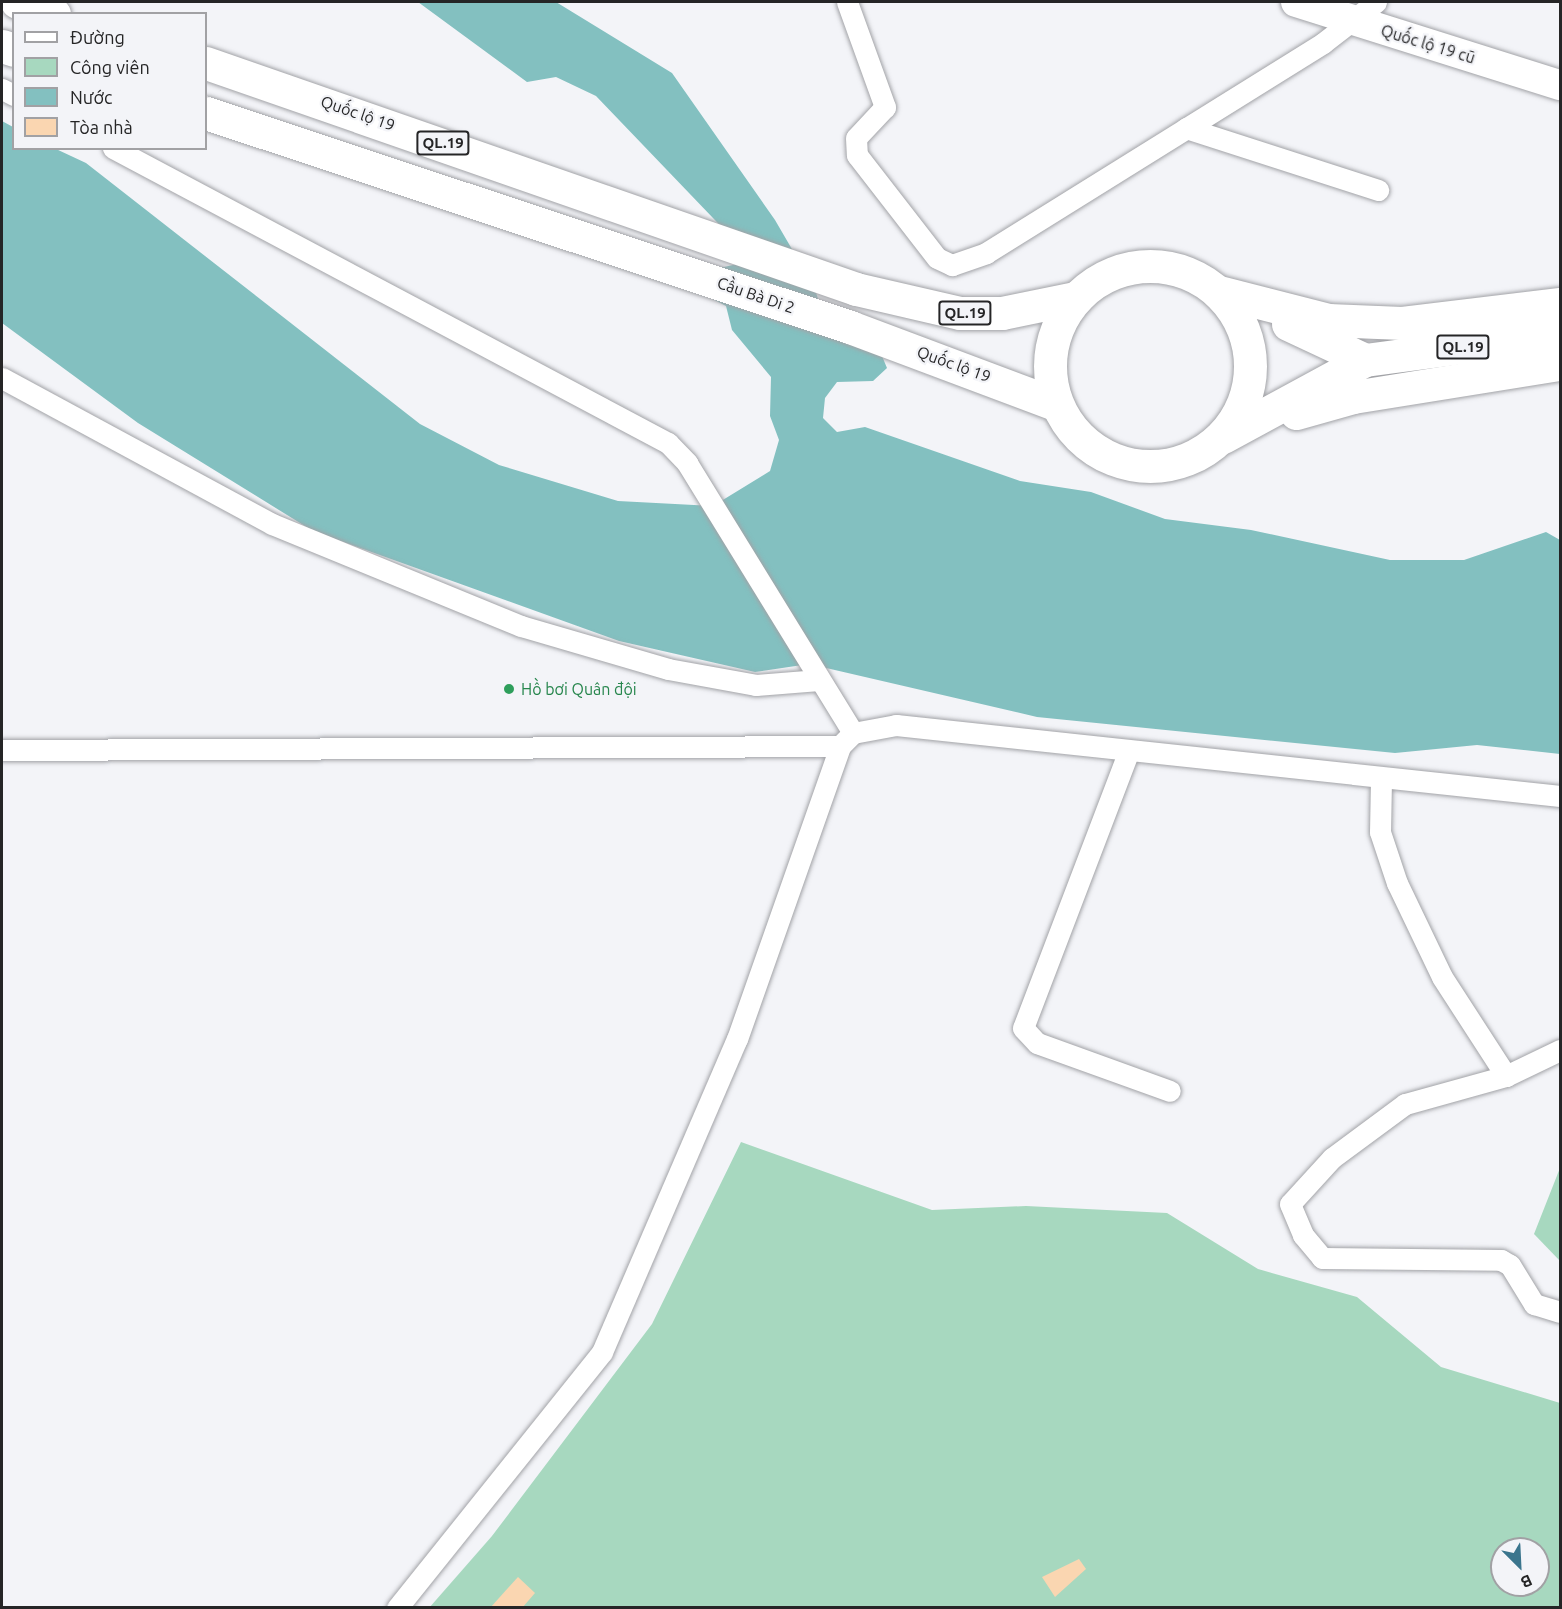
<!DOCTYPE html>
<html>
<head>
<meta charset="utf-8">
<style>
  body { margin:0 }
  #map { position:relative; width:1562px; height:1609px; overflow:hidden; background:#f3f4f8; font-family:Ubuntu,sans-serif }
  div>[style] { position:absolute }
  .green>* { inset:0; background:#a7d8bf }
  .water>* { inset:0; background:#83c0c0 }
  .building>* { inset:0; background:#fad6b1 }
  .roads { filter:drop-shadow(0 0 2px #a2a3a7) drop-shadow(0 0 2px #a2a3a7) }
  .street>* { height:21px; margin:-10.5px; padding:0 10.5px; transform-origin:10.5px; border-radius:10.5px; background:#fff }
  .secondary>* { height:30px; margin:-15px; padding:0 15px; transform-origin:15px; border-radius:15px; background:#fff }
  .highway>* { height:33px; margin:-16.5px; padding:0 16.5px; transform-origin:16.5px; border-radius:16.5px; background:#fff }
  .highway>.ring { margin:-16.5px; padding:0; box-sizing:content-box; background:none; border:33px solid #fff; border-radius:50% }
  .dots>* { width:16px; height:16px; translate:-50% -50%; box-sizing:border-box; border:3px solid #f3f4f8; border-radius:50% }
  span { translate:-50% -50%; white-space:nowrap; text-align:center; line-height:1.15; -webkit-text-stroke:4.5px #f3f4f8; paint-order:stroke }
  .shield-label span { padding:2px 4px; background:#f3f4f8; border:2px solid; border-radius:4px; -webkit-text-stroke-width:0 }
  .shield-label { font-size:15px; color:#252526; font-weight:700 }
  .street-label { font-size:16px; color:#252526 }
  .leisure-label { font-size:16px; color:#27864d }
  .left { translate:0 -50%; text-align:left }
  .frame { position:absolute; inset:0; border:3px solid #252526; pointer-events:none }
  .legend { position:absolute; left:12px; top:12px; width:195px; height:138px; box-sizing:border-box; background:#f3f4f8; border:2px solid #a1a1a4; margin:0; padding:8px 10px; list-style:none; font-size:18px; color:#252526 }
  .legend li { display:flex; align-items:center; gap:12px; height:30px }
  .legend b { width:30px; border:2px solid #a1a1a4 }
  .north { position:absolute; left:1490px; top:1537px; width:60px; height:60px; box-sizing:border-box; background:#f3f4f8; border:2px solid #a1a1a4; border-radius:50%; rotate:156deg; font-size:16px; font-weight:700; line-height:24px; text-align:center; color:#252526 }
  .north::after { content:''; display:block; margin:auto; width:21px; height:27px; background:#3b758d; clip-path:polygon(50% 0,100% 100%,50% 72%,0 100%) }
</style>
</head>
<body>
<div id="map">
  <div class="green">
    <div style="clip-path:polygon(evenodd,741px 1142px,932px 1210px,1026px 1206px,1167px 1213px,1258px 1269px,1357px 1297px,1441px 1367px,1560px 1403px,1560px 1607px,429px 1608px,492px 1536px,652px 1324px,741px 1142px,1502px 1549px,1538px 1549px,1538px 1585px,1502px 1585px,1502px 1549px)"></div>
    <div style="clip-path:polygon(1560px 1168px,1560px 1261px,1534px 1234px)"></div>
  </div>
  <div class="water">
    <div style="clip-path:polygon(418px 2px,556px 2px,672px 73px,775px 220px,814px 287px,830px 334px,882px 356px,887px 368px,873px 381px,837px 382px,825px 398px,823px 418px,837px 432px,865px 427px,1020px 481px,1091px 492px,1165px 519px,1251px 530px,1390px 560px,1464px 560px,1546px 532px,1560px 540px,1560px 754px,1477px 745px,1395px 753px,1037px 717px,809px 664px,755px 672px,619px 641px,313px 531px,138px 423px,2px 323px,2px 121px,13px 127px,14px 148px,56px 149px,86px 163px,420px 424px,499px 465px,618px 501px,713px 506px,770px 471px,779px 440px,770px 416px,771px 377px,732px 330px,726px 306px,696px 290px,706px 271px,742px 263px,736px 242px,596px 96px,556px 77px,527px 82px)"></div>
  </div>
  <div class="building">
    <div style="clip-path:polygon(1079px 1559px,1086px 1569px,1055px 1597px,1042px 1577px)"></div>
    <div style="clip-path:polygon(518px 1577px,535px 1593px,522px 1608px,490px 1608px)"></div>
  </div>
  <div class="roads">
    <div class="street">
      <div style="left:847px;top:2px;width:112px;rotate:70.1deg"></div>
      <div style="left:885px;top:107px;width:42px;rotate:133.1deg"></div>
      <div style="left:856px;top:138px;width:17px;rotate:87deg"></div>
      <div style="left:857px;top:155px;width:130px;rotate:52.2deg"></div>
      <div style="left:937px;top:258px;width:17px;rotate:25deg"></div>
      <div style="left:952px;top:265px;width:36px;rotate:-19deg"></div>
      <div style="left:986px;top:253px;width:397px;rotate:-31.9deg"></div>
      <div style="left:1323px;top:43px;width:67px;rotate:-37.7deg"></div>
      <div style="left:2px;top:89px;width:13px;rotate:27deg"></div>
      <div style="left:1186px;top:128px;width:202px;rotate:17.9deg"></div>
      <div style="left:113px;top:148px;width:629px;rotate:27.99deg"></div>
      <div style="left:668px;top:443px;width:28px;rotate:46deg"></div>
      <div style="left:687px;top:463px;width:317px;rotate:58.4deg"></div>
      <div style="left:853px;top:733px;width:44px;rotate:-10.5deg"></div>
      <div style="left:896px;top:725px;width:668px;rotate:6.1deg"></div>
      <div style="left:2px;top:378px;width:307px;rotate:28.4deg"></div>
      <div style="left:272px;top:524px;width:269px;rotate:22.3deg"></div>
      <div style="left:521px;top:626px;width:153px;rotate:16.3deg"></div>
      <div style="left:668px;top:669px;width:89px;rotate:10.3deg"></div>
      <div style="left:756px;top:685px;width:63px;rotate:-4.5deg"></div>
      <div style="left:2px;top:750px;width:838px;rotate:-0.27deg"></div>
      <div style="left:1128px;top:753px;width:294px;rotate:110.9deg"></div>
      <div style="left:1023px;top:1028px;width:21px;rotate:47deg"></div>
      <div style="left:1037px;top:1043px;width:141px;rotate:19.8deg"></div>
      <div style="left:1381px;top:780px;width:52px;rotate:91.1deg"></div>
      <div style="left:1380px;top:832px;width:54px;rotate:71.6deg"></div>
      <div style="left:1397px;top:883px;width:104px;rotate:64.4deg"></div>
      <div style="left:1442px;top:977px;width:118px;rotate:57.1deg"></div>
      <div style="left:1560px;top:1050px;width:60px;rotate:154.3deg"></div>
      <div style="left:1506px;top:1076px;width:105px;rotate:164.5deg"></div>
      <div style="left:1405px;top:1104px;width:91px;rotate:143.5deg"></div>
      <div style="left:1332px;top:1158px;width:62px;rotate:132.4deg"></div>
      <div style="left:1290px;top:1204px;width:34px;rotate:67deg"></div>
      <div style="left:1303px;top:1235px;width:30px;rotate:50deg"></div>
      <div style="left:1322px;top:1258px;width:179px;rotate:0.6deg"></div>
      <div style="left:1501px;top:1260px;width:10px;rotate:29deg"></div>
      <div style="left:1510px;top:1265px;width:46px;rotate:58.4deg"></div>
      <div style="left:1534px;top:1304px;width:27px;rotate:17deg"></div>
      <div style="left:397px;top:1608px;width:328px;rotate:-51.3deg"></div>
      <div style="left:602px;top:1352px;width:341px;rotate:-66.7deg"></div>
      <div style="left:737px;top:1039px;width:311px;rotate:-70.6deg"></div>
      <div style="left:840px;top:746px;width:18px;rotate:-45deg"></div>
    </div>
    <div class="secondary">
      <div style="left:1296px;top:2px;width:277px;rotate:17.5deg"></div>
    </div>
    <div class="highway">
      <div style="left:17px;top:2px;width:39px;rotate:18deg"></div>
      <div style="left:2px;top:46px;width:13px;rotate:18deg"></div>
      <div style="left:206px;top:63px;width:688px;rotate:19.17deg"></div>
      <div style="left:856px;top:289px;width:107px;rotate:13deg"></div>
      <div style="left:960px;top:313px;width:42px"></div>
      <div style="left:1002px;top:313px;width:75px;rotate:-11.6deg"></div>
      <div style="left:206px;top:113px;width:679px;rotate:18.38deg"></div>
      <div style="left:850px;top:327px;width:221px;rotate:20.6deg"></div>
      <div class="ring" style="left:1050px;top:266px;width:167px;height:167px"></div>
      <div style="left:1219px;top:292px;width:113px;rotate:14.4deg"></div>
      <div style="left:1328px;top:320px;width:74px;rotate:2.3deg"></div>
      <div style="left:1402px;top:323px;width:159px;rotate:-6.9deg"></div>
      <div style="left:1288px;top:324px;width:85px;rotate:25.1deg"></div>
      <div style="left:1296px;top:413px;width:59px;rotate:-15.7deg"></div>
      <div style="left:1353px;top:397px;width:210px;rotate:-9.1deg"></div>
      <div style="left:1223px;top:437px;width:162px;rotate:-28.5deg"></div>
      <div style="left:1365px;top:360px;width:197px;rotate:-7.6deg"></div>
    </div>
  </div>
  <div class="dots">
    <div style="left:509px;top:689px;background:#2e9e5b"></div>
  </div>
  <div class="shield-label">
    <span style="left:443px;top:143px">QL.19</span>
    <span style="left:965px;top:313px">QL.19</span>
    <span style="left:1463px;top:347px">QL.19</span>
  </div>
  <div class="street-label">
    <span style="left:1428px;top:44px;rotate:17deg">Quốc lộ 19 cũ</span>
    <span style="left:358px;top:113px;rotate:19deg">Quốc lộ 19</span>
    <span style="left:756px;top:295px;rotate:19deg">Cầu Bà Di 2</span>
    <span style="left:954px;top:364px;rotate:20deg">Quốc lộ 19</span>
  </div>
  <div class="leisure-label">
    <span class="left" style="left:521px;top:689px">Hồ bơi Quân đội</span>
  </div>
  <div class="frame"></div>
  <ul class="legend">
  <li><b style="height:8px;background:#fff"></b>Đường</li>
  <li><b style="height:16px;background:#a7d8bf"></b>Công viên</li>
  <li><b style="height:16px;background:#83c0c0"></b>Nước</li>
  <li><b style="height:16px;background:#fad6b1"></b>Tòa nhà</li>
  </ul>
  <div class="north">B</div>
</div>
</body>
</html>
